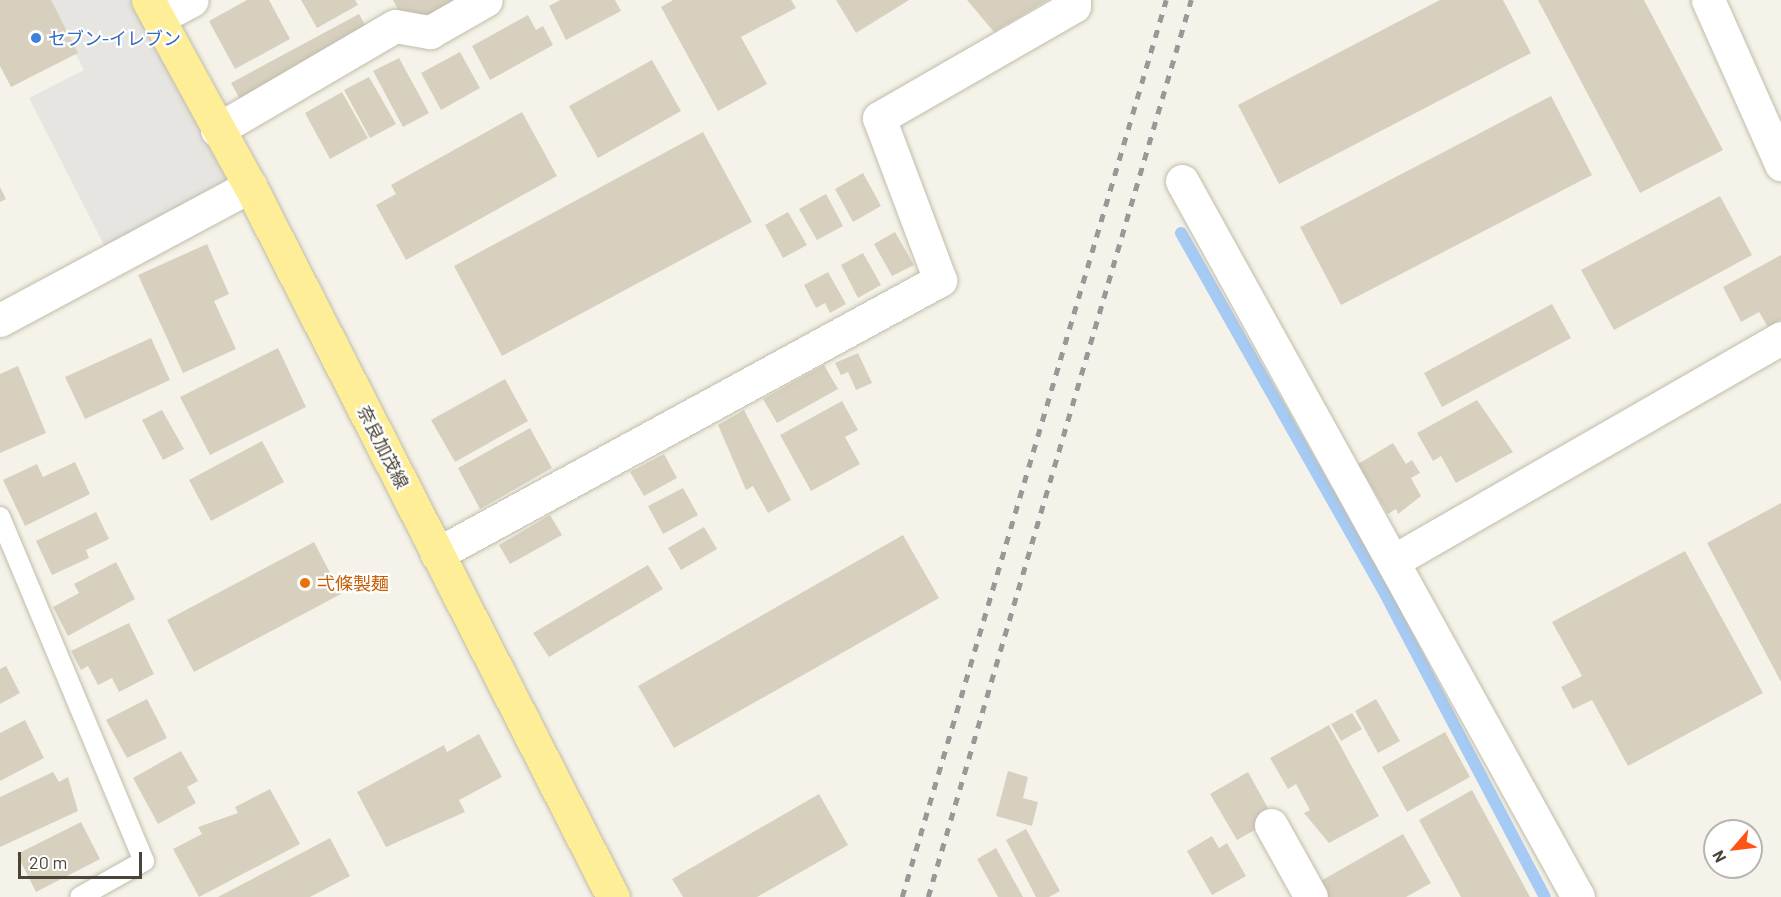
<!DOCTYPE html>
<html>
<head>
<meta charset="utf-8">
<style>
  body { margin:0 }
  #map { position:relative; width:1781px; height:897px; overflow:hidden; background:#f5f3e9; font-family:Barlow,"Noto Sans JP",sans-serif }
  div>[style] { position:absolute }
  .parking>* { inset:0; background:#e6e5e1 }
  .stream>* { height:12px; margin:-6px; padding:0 6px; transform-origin:6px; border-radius:6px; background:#a5caf3 }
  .building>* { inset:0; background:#d7d0be }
  .roads { filter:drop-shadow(0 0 2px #c1bcab) drop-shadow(0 0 2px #c1bcab) }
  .service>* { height:20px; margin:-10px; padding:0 10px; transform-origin:10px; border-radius:10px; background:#fff }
  .minor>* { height:33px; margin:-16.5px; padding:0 16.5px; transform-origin:16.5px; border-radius:16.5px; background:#fff }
  .primary>* { height:33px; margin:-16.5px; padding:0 16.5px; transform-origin:16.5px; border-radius:16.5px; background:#ffee98 }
  .rail>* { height:4.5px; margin-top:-2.25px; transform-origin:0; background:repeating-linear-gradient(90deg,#989898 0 8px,transparent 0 16px) }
  .dots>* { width:16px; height:16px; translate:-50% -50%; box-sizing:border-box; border:3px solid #fff; border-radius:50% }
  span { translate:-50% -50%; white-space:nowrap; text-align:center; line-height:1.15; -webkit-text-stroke:4.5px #fff; paint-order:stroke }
  .shop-label { font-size:18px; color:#366cbe }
  .left { translate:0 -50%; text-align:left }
  .street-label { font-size:18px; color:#494437 }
  .food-label { font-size:18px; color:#c56008 }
  .north { position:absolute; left:1703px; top:819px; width:60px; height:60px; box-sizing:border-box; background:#fff; border:2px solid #b6b4af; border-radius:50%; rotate:242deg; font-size:16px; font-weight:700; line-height:24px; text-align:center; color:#494437 }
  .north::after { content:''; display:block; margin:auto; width:21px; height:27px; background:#ff5416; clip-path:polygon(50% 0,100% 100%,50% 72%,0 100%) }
  .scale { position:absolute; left:18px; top:852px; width:124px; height:27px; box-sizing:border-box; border:3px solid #494437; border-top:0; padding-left:8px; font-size:18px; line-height:21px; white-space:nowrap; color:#494437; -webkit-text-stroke:4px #fff; paint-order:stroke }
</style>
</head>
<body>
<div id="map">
  <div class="parking">
    <div style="clip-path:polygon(47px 0,138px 0,233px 180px,106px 249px,29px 98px,84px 70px)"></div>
  </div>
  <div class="stream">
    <div style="left:1181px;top:233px;width:408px;rotate:60.5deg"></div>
    <div style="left:1382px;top:588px;width:349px;rotate:62.2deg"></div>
  </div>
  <div class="building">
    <div style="clip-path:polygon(0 0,51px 0,78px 53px,11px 87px,0 66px)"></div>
    <div style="clip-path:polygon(247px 0,269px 0,290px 39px,235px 69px,209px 21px)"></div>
    <div style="clip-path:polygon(301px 0,355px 0,358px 5px,317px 28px)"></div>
    <div style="clip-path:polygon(393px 0,455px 0,421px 27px,402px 17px)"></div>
    <div style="clip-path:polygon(560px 0,615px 0,621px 11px,566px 40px,549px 6px)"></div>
    <div style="clip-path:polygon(673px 0,791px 0,796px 8px,741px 37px,767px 84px,718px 111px,661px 7px)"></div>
    <div style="clip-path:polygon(836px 0,909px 0,856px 33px)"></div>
    <div style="clip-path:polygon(967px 0,1048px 0,994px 32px)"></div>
    <div style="clip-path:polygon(1440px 0,1503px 0,1531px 53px,1279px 184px,1238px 105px)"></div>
    <div style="clip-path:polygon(1538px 0,1644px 0,1723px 150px,1640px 193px)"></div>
    <div style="clip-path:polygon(359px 14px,369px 32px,241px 101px,231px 83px)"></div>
    <div style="clip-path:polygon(528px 15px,536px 30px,543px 26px,553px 45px,490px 80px,472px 46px)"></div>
    <div style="clip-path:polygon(460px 52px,480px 88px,441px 110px,421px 73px)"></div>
    <div style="clip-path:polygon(399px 58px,429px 113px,403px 127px,373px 71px)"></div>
    <div style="clip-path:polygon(652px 60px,681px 111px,598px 158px,569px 106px)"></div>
    <div style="clip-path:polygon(369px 77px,396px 124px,370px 138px,344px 90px)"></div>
    <div style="clip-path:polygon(342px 92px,368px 138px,330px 159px,305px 113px)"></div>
    <div style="clip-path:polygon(1551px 96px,1592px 175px,1341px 305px,1300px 227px)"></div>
    <div style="clip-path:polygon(522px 112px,557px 176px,406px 260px,376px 205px,396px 194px,391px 185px)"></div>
    <div style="clip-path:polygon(703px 132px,752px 222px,502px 356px,454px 266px)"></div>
    <div style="clip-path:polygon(863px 173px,881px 206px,853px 222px,835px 189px)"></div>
    <div style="clip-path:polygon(0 187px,6px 199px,0 202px)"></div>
    <div style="clip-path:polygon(826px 194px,843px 226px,817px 240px,799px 209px)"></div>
    <div style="clip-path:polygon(1720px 196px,1752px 255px,1614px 330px,1581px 270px)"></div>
    <div style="clip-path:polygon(788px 212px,807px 245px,783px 258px,765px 225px)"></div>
    <div style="clip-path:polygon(895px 232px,914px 265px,892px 276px,874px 244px)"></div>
    <div style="clip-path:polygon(207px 244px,229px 294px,214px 301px,236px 349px,183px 373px,138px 275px)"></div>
    <div style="clip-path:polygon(863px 253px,881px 285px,858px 298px,841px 265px)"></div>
    <div style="clip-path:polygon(1781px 255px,1781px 320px,1768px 327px,1759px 312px,1741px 322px,1723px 287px)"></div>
    <div style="clip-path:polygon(828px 272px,846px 304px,830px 313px,825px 303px,816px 308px,804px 285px)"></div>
    <div style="clip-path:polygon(1552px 304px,1571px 338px,1442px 407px,1424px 373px)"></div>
    <div style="clip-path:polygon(151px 338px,170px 380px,85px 419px,65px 377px)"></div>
    <div style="clip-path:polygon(278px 348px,306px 407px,210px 455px,180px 397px)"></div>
    <div style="clip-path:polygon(858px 353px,872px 383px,856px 390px,848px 372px,841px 375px,835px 363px)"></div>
    <div style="clip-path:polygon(824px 365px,838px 389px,777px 423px,763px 399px)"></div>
    <div style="clip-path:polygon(18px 366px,46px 433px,0 453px,0 374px)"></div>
    <div style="clip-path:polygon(505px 379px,528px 421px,455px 462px,431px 420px)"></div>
    <div style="clip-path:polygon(1477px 400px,1513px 452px,1456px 483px,1441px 456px,1433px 461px,1417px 433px)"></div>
    <div style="clip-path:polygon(842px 401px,858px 430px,845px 437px,860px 464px,811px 491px,780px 435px)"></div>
    <div style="clip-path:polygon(162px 410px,184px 449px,163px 460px,142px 420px)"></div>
    <div style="clip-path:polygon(744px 410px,791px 500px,768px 513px,753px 486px,746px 490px,718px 425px)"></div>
    <div style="clip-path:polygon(530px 428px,552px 468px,480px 509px,458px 468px)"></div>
    <div style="clip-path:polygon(262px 441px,284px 482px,211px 521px,189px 480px)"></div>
    <div style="clip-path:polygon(1393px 443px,1406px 464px,1412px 460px,1420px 473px,1411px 478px,1421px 496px,1398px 514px,1396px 509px,1388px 514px,1358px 464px)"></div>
    <div style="clip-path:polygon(664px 454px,677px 478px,644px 496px,630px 472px)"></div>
    <div style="clip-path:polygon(75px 462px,90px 494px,25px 526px,3px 480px,37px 464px,43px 477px)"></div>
    <div style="clip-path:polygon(683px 488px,698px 515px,663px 534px,648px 506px)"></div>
    <div style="clip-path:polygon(1781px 503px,1781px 682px,1707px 543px)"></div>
    <div style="clip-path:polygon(96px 512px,109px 539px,86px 550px,89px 558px,52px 575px,36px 541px)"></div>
    <div style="clip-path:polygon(550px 515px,562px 535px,510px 564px,499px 545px)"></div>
    <div style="clip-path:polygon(704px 527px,717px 549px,681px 570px,668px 548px)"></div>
    <div style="clip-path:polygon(903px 535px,939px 598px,674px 748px,638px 686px)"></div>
    <div style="clip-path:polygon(314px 542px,341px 594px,194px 672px,167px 620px)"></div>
    <div style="clip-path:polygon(1685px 551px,1763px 693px,1628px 766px,1592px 700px,1573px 709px,1561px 687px,1582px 676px,1552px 622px)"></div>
    <div style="clip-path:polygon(116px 562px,135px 599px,68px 636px,53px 607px,79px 593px,74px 584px)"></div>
    <div style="clip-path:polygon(648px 565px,663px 589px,549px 657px,533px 633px)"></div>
    <div style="clip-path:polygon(129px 623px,154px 674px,119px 692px,112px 678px,98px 685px,88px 666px,81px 670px,71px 651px)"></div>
    <div style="clip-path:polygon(6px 666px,20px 693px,0 704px,0 669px)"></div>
    <div style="clip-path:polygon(147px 699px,167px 738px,127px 758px,106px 720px)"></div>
    <div style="clip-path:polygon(1376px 699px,1400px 741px,1378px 753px,1355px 711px)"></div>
    <div style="clip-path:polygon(1352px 713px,1362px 729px,1341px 741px,1331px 724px)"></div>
    <div style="clip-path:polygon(25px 720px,44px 758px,0 781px,0 733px)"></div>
    <div style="clip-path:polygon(1329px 725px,1379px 816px,1329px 843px,1304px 813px,1310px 810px,1296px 784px,1288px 789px,1270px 758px)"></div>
    <div style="clip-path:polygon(1445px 732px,1470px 777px,1407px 812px,1382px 767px)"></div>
    <div style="clip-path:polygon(479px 734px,502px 777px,459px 800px,465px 812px,386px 847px,357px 792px,444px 745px,447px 752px)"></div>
    <div style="clip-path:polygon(181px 751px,198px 781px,187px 787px,196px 803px,158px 824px,133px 778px)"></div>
    <div style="clip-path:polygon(1008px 771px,1028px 777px,1023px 798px,1038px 802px,1032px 826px,996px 816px)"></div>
    <div style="clip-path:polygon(53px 772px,59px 782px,68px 777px,78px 811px,0 847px,0 797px)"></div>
    <div style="clip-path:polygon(1248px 772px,1274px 819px,1237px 840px,1210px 794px)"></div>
    <div style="clip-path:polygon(270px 789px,300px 844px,199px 897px,173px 849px,202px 834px,198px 827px,238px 813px,235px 807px)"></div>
    <div style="clip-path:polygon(1472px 790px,1530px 897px,1461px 897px,1419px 820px)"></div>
    <div style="clip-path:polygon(819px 794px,848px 845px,757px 897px,683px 897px,672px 879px)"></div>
    <div style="clip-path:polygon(81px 822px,100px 859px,36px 892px,17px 854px)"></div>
    <div style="clip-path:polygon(1026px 829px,1060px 891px,1049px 897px,1036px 897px,1006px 840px)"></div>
    <div style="clip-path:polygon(1403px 834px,1431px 883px,1406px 897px,1327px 897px,1319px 882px)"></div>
    <div style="clip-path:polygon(1212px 836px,1219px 848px,1227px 843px,1246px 876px,1212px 895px,1187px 851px)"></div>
    <div style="clip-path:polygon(330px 838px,350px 876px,310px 897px,218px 897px)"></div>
    <div style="clip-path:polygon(996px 848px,1023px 897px,998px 897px,977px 859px)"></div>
  </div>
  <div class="roads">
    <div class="service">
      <div style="left:0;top:517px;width:373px;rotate:67.3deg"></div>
      <div style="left:144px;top:861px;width:73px;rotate:150.6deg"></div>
    </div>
    <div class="minor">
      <div style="left:1708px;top:0;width:180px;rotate:66deg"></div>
      <div style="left:158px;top:18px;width:38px;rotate:-28deg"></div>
      <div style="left:217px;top:130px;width:206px;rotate:-30.3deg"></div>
      <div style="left:395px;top:26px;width:36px;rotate:10deg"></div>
      <div style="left:430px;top:32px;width:64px;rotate:-29.7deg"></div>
      <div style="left:1182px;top:181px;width:818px;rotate:61.05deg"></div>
      <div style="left:0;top:320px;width:284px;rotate:-28.2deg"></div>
      <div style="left:437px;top:554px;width:573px;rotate:-28.58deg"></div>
      <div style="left:940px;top:280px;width:173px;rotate:-110.6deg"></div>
      <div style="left:879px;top:118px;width:225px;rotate:-29.9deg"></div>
      <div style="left:1074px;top:6px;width:6px;rotate:-90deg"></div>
      <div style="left:1395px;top:560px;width:445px;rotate:-29.9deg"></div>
      <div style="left:1271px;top:825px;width:82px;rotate:60.9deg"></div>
    </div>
    <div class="primary">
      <div style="left:148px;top:0;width:212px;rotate:61.3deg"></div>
      <div style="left:250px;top:186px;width:798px;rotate:62.95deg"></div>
    </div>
  </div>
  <div class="rail">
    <div style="left:902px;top:897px;width:935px;rotate:-73.6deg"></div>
    <div style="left:928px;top:897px;width:935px;rotate:-73.66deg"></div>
  </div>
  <div class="dots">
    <div style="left:36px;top:38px;background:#3f7fe0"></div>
    <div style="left:305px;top:583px;background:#e8710a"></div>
  </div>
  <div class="shop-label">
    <span class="left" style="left:48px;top:38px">セブン-イレブン</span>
  </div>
  <div class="street-label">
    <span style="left:383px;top:447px;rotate:63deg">奈良加茂線</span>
  </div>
  <div class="food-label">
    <span class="left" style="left:317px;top:583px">弌條製麺</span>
  </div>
  <div class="north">N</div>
  <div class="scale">20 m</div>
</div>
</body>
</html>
